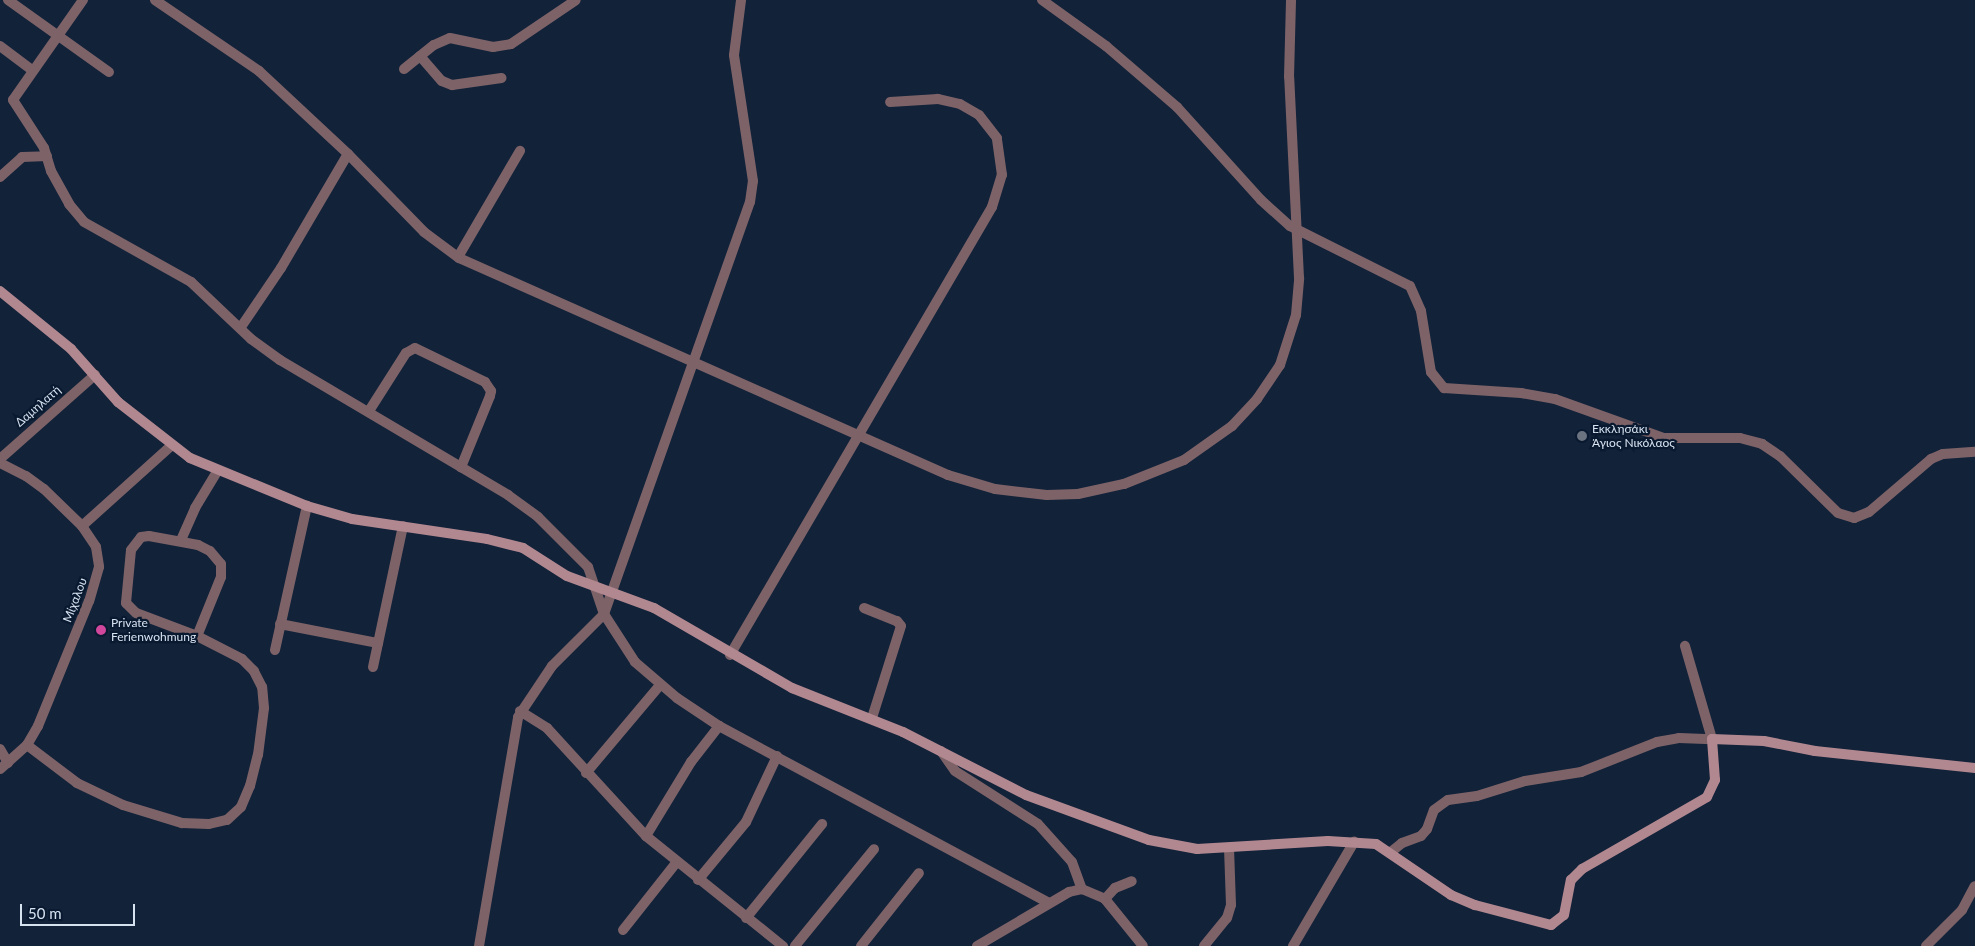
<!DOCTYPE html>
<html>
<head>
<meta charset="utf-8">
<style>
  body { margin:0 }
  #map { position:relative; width:1975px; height:946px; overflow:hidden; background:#122239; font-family:Lato,sans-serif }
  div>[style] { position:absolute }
  .street>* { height:10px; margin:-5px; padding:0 5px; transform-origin:5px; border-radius:5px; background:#7d6368 }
  .secondary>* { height:10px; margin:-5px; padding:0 5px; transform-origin:5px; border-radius:5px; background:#b28890 }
  .dots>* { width:14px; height:14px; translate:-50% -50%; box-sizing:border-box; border:2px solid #09192f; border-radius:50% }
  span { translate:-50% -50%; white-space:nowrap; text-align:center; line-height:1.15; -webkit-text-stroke:4.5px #09192f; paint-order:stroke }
  .street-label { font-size:12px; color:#d7e2f1 }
  .poi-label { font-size:12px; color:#d7e2f1 }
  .left { translate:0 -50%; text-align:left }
  .scale { position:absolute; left:20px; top:904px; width:115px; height:22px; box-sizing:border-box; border:2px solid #d7e2f1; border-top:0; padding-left:6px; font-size:15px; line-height:18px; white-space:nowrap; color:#d7e2f1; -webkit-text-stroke:4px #09192f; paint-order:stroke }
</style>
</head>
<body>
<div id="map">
  <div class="street">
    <div style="left:8px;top:0;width:124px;rotate:35.5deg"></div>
    <div style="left:83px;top:0;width:122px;rotate:125deg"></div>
    <div style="left:13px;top:100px;width:57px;rotate:57.1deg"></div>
    <div style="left:44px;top:148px;width:24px;rotate:73deg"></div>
    <div style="left:51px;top:171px;width:38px;rotate:61deg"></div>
    <div style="left:69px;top:204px;width:23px;rotate:50deg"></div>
    <div style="left:84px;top:222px;width:123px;rotate:29.3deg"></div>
    <div style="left:191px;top:282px;width:83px;rotate:43.5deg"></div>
    <div style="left:251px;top:339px;width:36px;rotate:36deg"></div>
    <div style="left:280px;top:360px;width:265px;rotate:30.6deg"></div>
    <div style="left:508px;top:495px;width:37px;rotate:36deg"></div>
    <div style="left:538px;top:517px;width:71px;rotate:45deg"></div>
    <div style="left:588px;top:567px;width:50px;rotate:71.2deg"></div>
    <div style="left:604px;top:614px;width:57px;rotate:57.1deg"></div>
    <div style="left:635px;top:662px;width:55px;rotate:40.6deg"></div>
    <div style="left:677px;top:698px;width:50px;rotate:33.7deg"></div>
    <div style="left:719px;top:726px;width:374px;rotate:28.2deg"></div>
    <div style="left:155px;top:0;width:126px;rotate:34.3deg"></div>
    <div style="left:259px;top:71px;width:122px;rotate:43deg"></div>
    <div style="left:348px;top:154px;width:109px;rotate:45.7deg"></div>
    <div style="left:424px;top:232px;width:44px;rotate:36.6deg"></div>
    <div style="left:459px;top:258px;width:535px;rotate:23.93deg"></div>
    <div style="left:948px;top:475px;width:49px;rotate:16.6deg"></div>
    <div style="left:995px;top:489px;width:52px;rotate:6.6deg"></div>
    <div style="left:1047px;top:495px;width:31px;rotate:-2deg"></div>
    <div style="left:1078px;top:494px;width:47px;rotate:-12.3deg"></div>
    <div style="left:1124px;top:484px;width:65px;rotate:-21.8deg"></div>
    <div style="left:1184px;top:460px;width:59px;rotate:-35.3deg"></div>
    <div style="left:1232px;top:426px;width:37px;rotate:-47deg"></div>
    <div style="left:1257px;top:399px;width:41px;rotate:-55.9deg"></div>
    <div style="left:1280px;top:365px;width:52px;rotate:-72.3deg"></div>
    <div style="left:1296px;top:315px;width:37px;rotate:-85deg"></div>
    <div style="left:1299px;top:278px;width:201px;rotate:-92.8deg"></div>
    <div style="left:1289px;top:77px;width:77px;rotate:-88.5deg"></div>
    <div style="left:1042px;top:0;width:79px;rotate:35.7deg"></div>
    <div style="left:1106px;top:46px;width:94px;rotate:40.7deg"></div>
    <div style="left:1177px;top:107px;width:125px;rotate:47.9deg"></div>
    <div style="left:1261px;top:200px;width:39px;rotate:42deg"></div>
    <div style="left:1290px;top:226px;width:134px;rotate:26.6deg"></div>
    <div style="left:1410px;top:286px;width:27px;rotate:66deg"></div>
    <div style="left:1421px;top:311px;width:62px;rotate:80.7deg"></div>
    <div style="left:1431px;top:372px;width:21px;rotate:51deg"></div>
    <div style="left:1444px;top:388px;width:77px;rotate:3.7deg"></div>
    <div style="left:1521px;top:393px;width:35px;rotate:10deg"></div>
    <div style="left:1555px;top:399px;width:116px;rotate:19.7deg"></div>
    <div style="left:1664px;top:438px;width:76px"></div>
    <div style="left:1740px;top:438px;width:23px;rotate:15deg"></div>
    <div style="left:1762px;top:444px;width:22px;rotate:34deg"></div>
    <div style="left:1780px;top:456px;width:81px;rotate:44.5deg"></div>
    <div style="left:1838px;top:513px;width:17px;rotate:17deg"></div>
    <div style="left:1854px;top:518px;width:16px;rotate:-22deg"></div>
    <div style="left:1869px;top:512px;width:82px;rotate:-40.5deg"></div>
    <div style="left:1931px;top:459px;width:13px;rotate:-23deg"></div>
    <div style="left:1943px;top:454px;width:32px;rotate:-4deg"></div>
    <div style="left:0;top:46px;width:40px;rotate:37deg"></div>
    <div style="left:420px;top:56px;width:33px;rotate:49deg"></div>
    <div style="left:442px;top:81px;width:11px;rotate:22deg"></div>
    <div style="left:452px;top:85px;width:50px;rotate:-8deg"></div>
    <div style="left:404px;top:69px;width:38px;rotate:-39deg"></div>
    <div style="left:434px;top:45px;width:17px;rotate:-24deg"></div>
    <div style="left:450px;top:38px;width:44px;rotate:11.8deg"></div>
    <div style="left:493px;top:47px;width:18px;rotate:-9deg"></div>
    <div style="left:511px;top:44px;width:78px;rotate:-34.1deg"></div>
    <div style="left:0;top:177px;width:30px;rotate:-42deg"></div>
    <div style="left:22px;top:157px;width:25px;rotate:-2deg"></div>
    <div style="left:458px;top:257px;width:123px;rotate:-59.7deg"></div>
    <div style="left:241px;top:327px;width:71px;rotate:-55.9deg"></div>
    <div style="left:281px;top:268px;width:132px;rotate:-59.6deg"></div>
    <div style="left:369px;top:411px;width:69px;rotate:-57.5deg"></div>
    <div style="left:406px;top:353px;width:10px;rotate:-29deg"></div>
    <div style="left:415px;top:348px;width:78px;rotate:25.9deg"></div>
    <div style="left:485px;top:382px;width:11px;rotate:56deg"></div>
    <div style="left:491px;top:391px;width:5px;rotate:101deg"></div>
    <div style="left:490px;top:396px;width:77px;rotate:112.2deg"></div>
    <div style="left:0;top:459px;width:127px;rotate:-41.5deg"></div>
    <div style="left:0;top:463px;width:29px;rotate:27deg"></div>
    <div style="left:26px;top:476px;width:22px;rotate:36deg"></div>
    <div style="left:44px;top:489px;width:53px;rotate:44.2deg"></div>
    <div style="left:82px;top:526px;width:25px;rotate:56deg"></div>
    <div style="left:96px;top:547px;width:20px;rotate:81deg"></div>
    <div style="left:99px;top:567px;width:35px;rotate:106deg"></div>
    <div style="left:89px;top:601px;width:135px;rotate:112.2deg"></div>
    <div style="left:38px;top:726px;width:22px;rotate:120deg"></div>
    <div style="left:27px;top:745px;width:36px;rotate:138deg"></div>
    <div style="left:82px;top:526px;width:120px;rotate:-42deg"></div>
    <div style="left:149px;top:536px;width:50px;rotate:10.4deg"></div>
    <div style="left:198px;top:545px;width:13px;rotate:27deg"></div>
    <div style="left:210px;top:551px;width:17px;rotate:50deg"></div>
    <div style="left:221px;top:564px;width:13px;rotate:90deg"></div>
    <div style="left:221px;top:577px;width:64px;rotate:112.1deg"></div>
    <div style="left:197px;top:636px;width:65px;rotate:-159.3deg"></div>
    <div style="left:136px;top:613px;width:14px;rotate:-135deg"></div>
    <div style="left:126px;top:603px;width:53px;rotate:-84.6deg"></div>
    <div style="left:131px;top:550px;width:16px;rotate:-52deg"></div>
    <div style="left:141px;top:537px;width:8px;rotate:-7deg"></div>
    <div style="left:181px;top:540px;width:35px;rotate:-66deg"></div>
    <div style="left:195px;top:508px;width:44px;rotate:-58.8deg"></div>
    <div style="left:864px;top:608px;width:35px;rotate:22deg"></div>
    <div style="left:897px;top:621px;width:6px;rotate:51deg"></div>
    <div style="left:901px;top:626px;width:96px;rotate:107.5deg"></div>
    <div style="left:280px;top:624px;width:100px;rotate:11deg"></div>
    <div style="left:275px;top:650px;width:148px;rotate:-77.5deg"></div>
    <div style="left:730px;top:655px;width:519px;rotate:-59.68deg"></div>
    <div style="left:992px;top:207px;width:34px;rotate:-73deg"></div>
    <div style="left:1002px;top:175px;width:37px;rotate:-98deg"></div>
    <div style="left:997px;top:138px;width:29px;rotate:-128deg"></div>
    <div style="left:979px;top:115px;width:22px;rotate:-150deg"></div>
    <div style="left:960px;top:104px;width:23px;rotate:-167deg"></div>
    <div style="left:938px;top:99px;width:48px;rotate:176.4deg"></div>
    <div style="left:373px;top:667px;width:144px;rotate:-78deg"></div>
    <div style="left:520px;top:711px;width:32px;rotate:32deg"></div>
    <div style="left:547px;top:728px;width:147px;rotate:47.5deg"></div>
    <div style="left:646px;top:836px;width:176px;rotate:38.8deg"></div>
    <div style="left:27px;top:745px;width:63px;rotate:37.2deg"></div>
    <div style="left:77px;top:783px;width:51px;rotate:25.6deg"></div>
    <div style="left:123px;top:805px;width:62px;rotate:17deg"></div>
    <div style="left:182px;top:823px;width:27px;rotate:2deg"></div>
    <div style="left:209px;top:824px;width:18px;rotate:-13deg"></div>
    <div style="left:227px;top:820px;width:19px;rotate:-43deg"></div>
    <div style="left:241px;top:807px;width:23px;rotate:-67deg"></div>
    <div style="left:250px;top:786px;width:32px;rotate:-76deg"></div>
    <div style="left:258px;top:755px;width:47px;rotate:-82.7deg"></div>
    <div style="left:264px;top:708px;width:21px;rotate:-95deg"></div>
    <div style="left:262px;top:687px;width:18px;rotate:-117deg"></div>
    <div style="left:254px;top:671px;width:17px;rotate:-135deg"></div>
    <div style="left:242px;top:659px;width:51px;rotate:-152.9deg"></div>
    <div style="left:0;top:749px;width:16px;rotate:60deg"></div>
    <div style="left:941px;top:751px;width:24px;rotate:55deg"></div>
    <div style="left:955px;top:771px;width:98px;rotate:32.6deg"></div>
    <div style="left:1038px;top:824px;width:51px;rotate:48.2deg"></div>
    <div style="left:1072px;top:862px;width:29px;rotate:70deg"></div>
    <div style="left:586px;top:773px;width:115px;rotate:-49.9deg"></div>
    <div style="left:646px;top:836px;width:87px;rotate:-58.7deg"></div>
    <div style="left:691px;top:762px;width:46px;rotate:-52.1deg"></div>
    <div style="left:1391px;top:852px;width:14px;rotate:-39deg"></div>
    <div style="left:1402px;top:843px;width:20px;rotate:-20deg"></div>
    <div style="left:1421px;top:836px;width:9px;rotate:-49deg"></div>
    <div style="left:1427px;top:829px;width:20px;rotate:-70deg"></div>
    <div style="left:1434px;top:810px;width:17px;rotate:-36deg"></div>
    <div style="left:1448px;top:800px;width:29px;rotate:-8deg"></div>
    <div style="left:1477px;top:796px;width:50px;rotate:-17.4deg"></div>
    <div style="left:1525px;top:781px;width:57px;rotate:-9.1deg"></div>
    <div style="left:1581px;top:772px;width:82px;rotate:-21.5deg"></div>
    <div style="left:1657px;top:742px;width:22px;rotate:-10deg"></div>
    <div style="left:1679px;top:738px;width:33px;rotate:2deg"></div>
    <div style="left:1712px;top:739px;width:97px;rotate:-106.2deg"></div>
    <div style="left:698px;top:880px;width:75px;rotate:-50.4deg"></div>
    <div style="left:746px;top:822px;width:73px;rotate:-64.8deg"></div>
    <div style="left:1105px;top:899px;width:15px;rotate:-48deg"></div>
    <div style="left:1115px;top:888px;width:18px;rotate:-22deg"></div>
    <div style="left:746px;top:918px;width:121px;rotate:-51deg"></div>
    <div style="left:623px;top:930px;width:85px;rotate:-51.7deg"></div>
    <div style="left:479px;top:946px;width:232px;rotate:-80.3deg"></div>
    <div style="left:518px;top:717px;width:61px;rotate:-56.3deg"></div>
    <div style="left:552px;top:666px;width:74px;rotate:-45deg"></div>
    <div style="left:604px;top:614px;width:437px;rotate:-70.5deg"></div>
    <div style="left:750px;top:202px;width:21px;rotate:-82deg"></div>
    <div style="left:753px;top:181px;width:127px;rotate:-98.6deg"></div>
    <div style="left:734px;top:55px;width:55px;rotate:-82.7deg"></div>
    <div style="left:795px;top:946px;width:125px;rotate:-50.8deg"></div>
    <div style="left:861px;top:946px;width:93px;rotate:-51.5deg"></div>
    <div style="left:977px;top:946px;width:107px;rotate:-30.4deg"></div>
    <div style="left:1069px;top:892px;width:13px;rotate:-13deg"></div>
    <div style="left:1082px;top:889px;width:25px;rotate:23deg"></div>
    <div style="left:1105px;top:899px;width:60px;rotate:51deg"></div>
    <div style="left:1204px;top:946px;width:36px;rotate:-51deg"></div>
    <div style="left:1227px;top:918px;width:14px;rotate:-73deg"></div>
    <div style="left:1231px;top:905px;width:57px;rotate:-92deg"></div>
    <div style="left:1293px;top:946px;width:121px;rotate:-59.6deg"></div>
    <div style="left:1926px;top:946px;width:51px;rotate:-45deg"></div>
    <div style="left:1962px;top:910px;width:27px;rotate:-62deg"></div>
  </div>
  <div class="secondary">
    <div style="left:0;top:291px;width:92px;rotate:39.2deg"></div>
    <div style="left:71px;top:349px;width:71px;rotate:48.4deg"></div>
    <div style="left:118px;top:402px;width:91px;rotate:37.9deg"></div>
    <div style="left:190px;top:458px;width:126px;rotate:22.3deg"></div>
    <div style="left:307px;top:506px;width:47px;rotate:16.1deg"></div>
    <div style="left:352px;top:519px;width:136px;rotate:8.4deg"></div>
    <div style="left:487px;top:539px;width:37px;rotate:14deg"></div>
    <div style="left:523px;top:548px;width:52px;rotate:32.5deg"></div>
    <div style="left:567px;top:576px;width:93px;rotate:20.2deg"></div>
    <div style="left:654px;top:608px;width:160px;rotate:30.1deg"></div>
    <div style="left:792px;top:688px;width:119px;rotate:21.6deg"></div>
    <div style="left:903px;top:732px;width:138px;rotate:27.1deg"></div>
    <div style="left:1026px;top:795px;width:131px;rotate:20.1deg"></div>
    <div style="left:1149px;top:840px;width:49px;rotate:10.6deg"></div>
    <div style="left:1197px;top:849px;width:131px;rotate:-3.5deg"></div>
    <div style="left:1328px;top:841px;width:48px;rotate:3.6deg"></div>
    <div style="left:1376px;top:844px;width:91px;rotate:34.2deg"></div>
    <div style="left:1451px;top:895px;width:26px;rotate:23deg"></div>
    <div style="left:1475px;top:905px;width:79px;rotate:14.7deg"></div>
    <div style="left:1551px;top:925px;width:16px;rotate:-38deg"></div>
    <div style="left:1564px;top:915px;width:36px;rotate:-79deg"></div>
    <div style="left:1571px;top:880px;width:16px;rotate:-45deg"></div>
    <div style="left:1582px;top:869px;width:144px;rotate:-29.9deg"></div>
    <div style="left:1707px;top:797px;width:19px;rotate:-65deg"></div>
    <div style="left:1715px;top:780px;width:41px;rotate:-94.2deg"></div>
    <div style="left:1712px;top:739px;width:52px;rotate:2.2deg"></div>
    <div style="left:1764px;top:741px;width:52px;rotate:11.1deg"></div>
    <div style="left:1815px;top:751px;width:161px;rotate:6.1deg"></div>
  </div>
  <div class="dots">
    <div style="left:1582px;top:436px;background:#6b7280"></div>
    <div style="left:101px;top:630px;background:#d1479c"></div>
  </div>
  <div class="street-label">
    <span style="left:38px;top:406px;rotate:-41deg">Δαμηλατή</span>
    <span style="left:75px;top:600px;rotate:-69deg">Μίχαλου</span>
  </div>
  <div class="poi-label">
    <span class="left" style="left:1592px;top:436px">Εκκλησάκι<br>Άγιος Νικόλαος</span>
    <span class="left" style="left:111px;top:630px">Private<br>Ferienwohmung</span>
  </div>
  <div class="scale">50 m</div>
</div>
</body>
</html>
